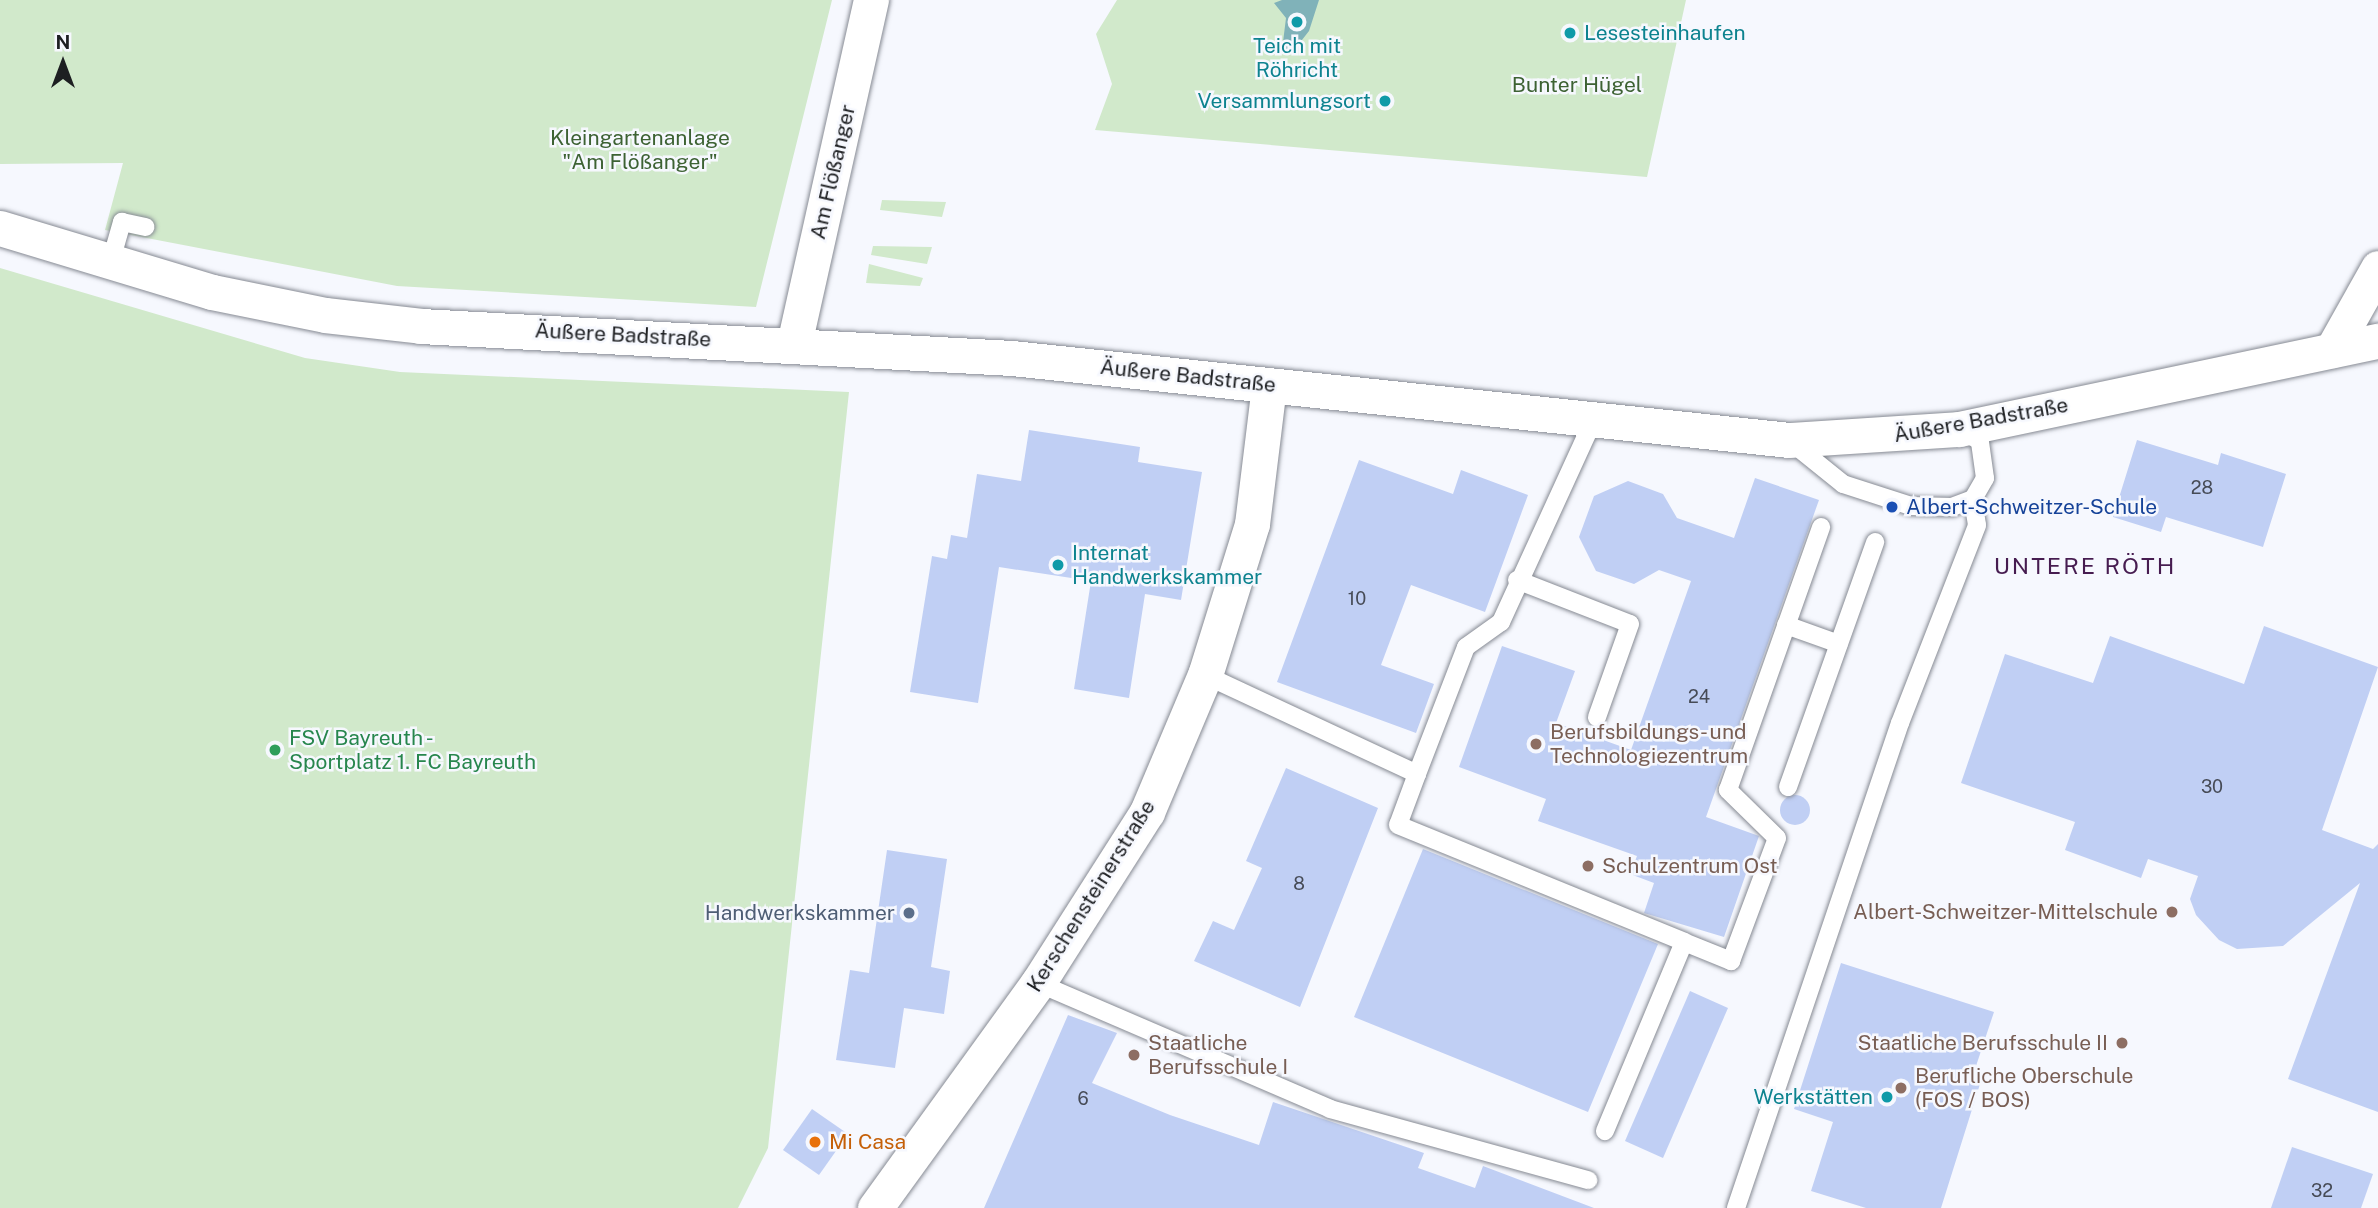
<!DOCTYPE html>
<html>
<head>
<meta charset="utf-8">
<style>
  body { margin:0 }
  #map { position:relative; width:2378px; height:1208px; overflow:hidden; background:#f6f8fe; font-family:"Public Sans",sans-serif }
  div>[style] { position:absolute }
  .green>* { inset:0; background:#d1e9cb }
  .water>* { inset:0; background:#80b2b9 }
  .building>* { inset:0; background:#c0cff4 }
  .round { border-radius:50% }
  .roads { filter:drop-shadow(0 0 2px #868a93) drop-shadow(0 0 2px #868a93) }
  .lane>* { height:18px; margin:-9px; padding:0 9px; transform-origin:9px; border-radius:9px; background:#fff }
  .street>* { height:35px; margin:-17.5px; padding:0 17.5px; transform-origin:17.5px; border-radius:17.5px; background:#fff }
  .dots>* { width:19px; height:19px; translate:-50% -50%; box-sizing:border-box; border:4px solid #f6f8fe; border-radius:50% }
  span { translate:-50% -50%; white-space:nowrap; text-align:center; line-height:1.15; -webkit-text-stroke:5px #f6f8fe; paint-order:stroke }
  .number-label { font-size:18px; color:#464b56 }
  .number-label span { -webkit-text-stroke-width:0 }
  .culture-label { font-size:21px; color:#0d838f }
  .left { translate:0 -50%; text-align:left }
  .right { translate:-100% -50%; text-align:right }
  .park-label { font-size:21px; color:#3d6233 }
  .street-label { font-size:21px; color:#1d1f22 }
  .transit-label { font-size:21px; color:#164399 }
  .education-label { font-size:21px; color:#785e54 }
  .leisure-label { font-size:21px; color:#27864d }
  .service-label { font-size:21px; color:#4e5e75 }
  .food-label { font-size:21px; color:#c56008 }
  .neighbourhood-label { font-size:23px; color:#461c50; letter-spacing:2px }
  .north { position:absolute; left:28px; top:28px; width:70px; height:70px; -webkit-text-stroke:5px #f6f8fe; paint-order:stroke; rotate:0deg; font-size:19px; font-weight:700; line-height:28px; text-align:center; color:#1d1f22 }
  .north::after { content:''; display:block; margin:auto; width:24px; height:32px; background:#1d1f22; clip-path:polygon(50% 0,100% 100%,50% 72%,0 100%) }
</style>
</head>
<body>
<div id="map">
  <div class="green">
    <div style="clip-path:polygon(0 0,832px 0,756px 307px,397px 286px,105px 230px,123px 163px,0 164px)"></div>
    <div style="clip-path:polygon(1117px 0,1686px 0,1647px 177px,1095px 130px,1112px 84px,1096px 34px)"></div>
    <div style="clip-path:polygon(882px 200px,946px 202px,942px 217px,880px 210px)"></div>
    <div style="clip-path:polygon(873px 246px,932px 247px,927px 264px,871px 255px)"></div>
    <div style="clip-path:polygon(869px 264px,923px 278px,920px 286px,866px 283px)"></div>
    <div style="clip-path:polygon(0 268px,305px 358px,400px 372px,849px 392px,768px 1148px,738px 1208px,0 1208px)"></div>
  </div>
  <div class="water">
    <div style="clip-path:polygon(1282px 0,1319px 0,1309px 31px,1291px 54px,1282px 50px,1286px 18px,1274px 3px)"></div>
  </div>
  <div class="building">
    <div style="clip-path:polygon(1029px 430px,1140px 447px,1138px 462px,1202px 472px,1181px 600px,1145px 594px,1129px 698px,1074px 689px,1091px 581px,999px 567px,978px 703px,910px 692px,932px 556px,947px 559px,951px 535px,967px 538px,977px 474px,1021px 481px)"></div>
    <div style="clip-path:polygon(2137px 440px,2218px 465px,2221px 453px,2286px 474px,2263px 547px,2166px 517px,2161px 532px,2113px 517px)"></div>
    <div style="clip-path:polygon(1359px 460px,1453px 494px,1461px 470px,1528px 495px,1485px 612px,1411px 585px,1381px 665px,1434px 684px,1416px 733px,1277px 682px)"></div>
    <div style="clip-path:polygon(1755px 478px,1819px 500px,1706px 817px,1759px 836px,1724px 937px,1644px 913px,1654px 883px,1630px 874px,1637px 856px,1538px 821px,1546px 799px,1459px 767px,1502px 646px,1575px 671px,1556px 723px,1631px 750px,1691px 581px,1659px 570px,1634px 584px,1596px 571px,1579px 537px,1594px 496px,1628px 481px,1663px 494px,1677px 518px,1734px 538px)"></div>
    <div style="clip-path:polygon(2264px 626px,2378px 667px,2322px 830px,2373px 849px,2378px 844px,2378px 1112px,2288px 1079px,2360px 883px,2283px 946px,2237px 949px,2219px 940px,2196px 915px,2190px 899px,2198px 876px,2148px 859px,2141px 878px,2065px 850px,2075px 822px,1961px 783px,2005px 654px,2093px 683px,2110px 636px,2244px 684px)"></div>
    <div style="clip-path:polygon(1286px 768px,1378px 808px,1300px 1007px,1194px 961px,1213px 921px,1234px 930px,1262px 868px,1246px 861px)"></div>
    <div class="round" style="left:1780px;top:795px;width:30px;height:30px"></div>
    <div style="clip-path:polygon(1423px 849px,1658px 944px,1588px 1112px,1354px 1017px)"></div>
    <div style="clip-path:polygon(887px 850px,947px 859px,931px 967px,950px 971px,944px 1014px,904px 1008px,895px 1068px,836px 1060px,850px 970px,869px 973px)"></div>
    <div style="clip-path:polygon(1841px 963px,1994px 1012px,1971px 1081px,1980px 1084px,1941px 1208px,1866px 1208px,1811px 1191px,1833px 1122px,1794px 1109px)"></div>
    <div style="clip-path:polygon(1690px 991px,1728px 1008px,1663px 1158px,1625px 1141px)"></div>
    <div style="clip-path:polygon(1068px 1015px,1117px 1033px,1092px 1083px,1170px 1115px,1259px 1145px,1273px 1102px,1424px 1153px,1418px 1168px,1475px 1188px,1483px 1166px,1594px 1208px,984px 1208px)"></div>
    <div style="clip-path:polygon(812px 1109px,848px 1134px,819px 1175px,783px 1150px)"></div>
    <div style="clip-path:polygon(2292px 1147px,2373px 1174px,2361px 1208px,2271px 1208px)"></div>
  </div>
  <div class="roads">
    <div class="lane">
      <div style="left:110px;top:264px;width:44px;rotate:-74.1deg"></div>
      <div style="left:122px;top:222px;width:24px;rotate:12deg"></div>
      <div style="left:1791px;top:442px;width:67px;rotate:38.9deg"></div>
      <div style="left:1843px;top:484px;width:71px;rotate:17.9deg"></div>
      <div style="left:1911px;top:506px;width:41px;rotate:1.4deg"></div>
      <div style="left:1952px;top:507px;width:22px;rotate:-21deg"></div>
      <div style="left:1973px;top:499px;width:24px;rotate:-60deg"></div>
      <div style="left:1985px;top:478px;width:37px;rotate:-98deg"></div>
      <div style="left:1980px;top:441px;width:20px;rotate:-150deg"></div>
      <div style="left:1517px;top:580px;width:121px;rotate:21.3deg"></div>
      <div style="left:1630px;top:624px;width:99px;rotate:109.5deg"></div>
      <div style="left:1786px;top:625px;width:56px;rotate:19.7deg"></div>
      <div style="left:1205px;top:675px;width:234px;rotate:25deg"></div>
      <div style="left:1417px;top:774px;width:54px;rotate:110.4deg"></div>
      <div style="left:1398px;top:825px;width:309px;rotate:22.2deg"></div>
      <div style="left:1684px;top:942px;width:205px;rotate:112.7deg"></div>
      <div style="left:1417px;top:774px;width:136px;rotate:-68.9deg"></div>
      <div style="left:1466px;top:647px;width:43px;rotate:-35.5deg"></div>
      <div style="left:1501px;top:622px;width:221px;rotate:-65.4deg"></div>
      <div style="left:1788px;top:787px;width:260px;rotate:-70.4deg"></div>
      <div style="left:1684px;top:942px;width:51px;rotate:22deg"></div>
      <div style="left:1731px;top:961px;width:131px;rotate:-69.5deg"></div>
      <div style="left:1777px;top:838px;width:69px;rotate:-135.6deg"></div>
      <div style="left:1728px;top:790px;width:279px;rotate:-70.5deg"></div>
      <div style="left:1038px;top:983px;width:318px;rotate:23.3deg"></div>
      <div style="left:1330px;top:1109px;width:268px;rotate:15.4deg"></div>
      <div style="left:1736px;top:1208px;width:512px;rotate:-71.32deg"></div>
      <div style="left:1900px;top:723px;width:212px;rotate:-68.7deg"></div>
      <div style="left:1977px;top:525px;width:26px;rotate:-99deg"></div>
    </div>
    <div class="street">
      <div style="left:0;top:228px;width:221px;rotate:16.8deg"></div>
      <div style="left:212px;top:292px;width:115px;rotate:11.5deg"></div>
      <div style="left:325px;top:315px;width:97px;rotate:6.5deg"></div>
      <div style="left:421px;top:326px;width:592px;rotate:3.1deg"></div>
      <div style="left:1012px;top:358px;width:781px;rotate:6.02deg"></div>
      <div style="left:1789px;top:440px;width:170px;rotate:-3.7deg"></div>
      <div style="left:1959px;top:429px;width:428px;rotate:-11.9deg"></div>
      <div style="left:794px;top:344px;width:353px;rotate:-77.4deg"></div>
      <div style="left:2332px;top:350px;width:94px;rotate:-60.7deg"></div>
      <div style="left:875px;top:1208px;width:278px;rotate:-54.1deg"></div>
      <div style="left:1038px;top:983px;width:203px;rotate:-57.5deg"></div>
      <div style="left:1147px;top:812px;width:149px;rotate:-67.1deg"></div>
      <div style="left:1205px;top:675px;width:158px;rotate:-72.7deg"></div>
      <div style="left:1252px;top:524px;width:140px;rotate:-83deg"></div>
    </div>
  </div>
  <div class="dots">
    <div style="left:1297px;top:22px;background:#0f9aa8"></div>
    <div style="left:1570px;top:33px;background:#0f9aa8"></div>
    <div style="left:1385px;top:101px;background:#0f9aa8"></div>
    <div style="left:1892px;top:507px;background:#1a4fb4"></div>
    <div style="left:1058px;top:565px;background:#0f9aa8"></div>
    <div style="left:1536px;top:744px;background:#8d6e63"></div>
    <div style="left:275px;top:750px;background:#2e9e5b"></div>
    <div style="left:1588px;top:866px;background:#8d6e63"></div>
    <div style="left:2172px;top:912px;background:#8d6e63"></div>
    <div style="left:909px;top:913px;background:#5c6f8a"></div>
    <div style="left:2122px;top:1043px;background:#8d6e63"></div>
    <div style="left:1134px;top:1055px;background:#8d6e63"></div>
    <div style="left:1901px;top:1088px;background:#8d6e63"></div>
    <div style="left:1887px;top:1097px;background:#0f9aa8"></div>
    <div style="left:815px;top:1142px;background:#e8710a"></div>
  </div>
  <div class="number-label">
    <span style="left:2202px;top:488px">28</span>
    <span style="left:1357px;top:599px">10</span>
    <span style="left:1699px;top:697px">24</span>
    <span style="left:2212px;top:787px">30</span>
    <span style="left:1299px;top:884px">8</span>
    <span style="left:1083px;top:1099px">6</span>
    <span style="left:2322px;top:1191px">32</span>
  </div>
  <div class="culture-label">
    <span class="left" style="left:1584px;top:33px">Lesesteinhaufen</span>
    <span style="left:1297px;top:58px">Teich mit<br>Röhricht</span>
    <span class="right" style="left:1371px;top:101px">Versammlungsort</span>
    <span class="left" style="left:1072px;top:565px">Internat<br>Handwerkskammer</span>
    <span class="right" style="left:1873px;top:1097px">Werkstätten</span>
  </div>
  <div class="park-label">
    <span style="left:1577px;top:85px">Bunter Hügel</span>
    <span style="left:640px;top:150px">Kleingartenanlage<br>"Am Flößanger"</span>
  </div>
  <div class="street-label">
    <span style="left:833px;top:172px;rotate:-77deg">Am Flößanger</span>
    <span style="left:623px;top:335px;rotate:3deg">Äußere Badstraße</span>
    <span style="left:1188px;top:376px;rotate:6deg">Äußere Badstraße</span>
    <span style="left:1981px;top:420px;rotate:-10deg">Äußere Badstraße</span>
    <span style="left:1091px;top:896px;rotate:-58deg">Kerschensteinerstraße</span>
  </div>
  <div class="transit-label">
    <span class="left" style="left:1906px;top:507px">Albert-Schweitzer-Schule</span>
  </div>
  <div class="education-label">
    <span class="left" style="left:1550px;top:744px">Berufsbildungs- und<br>Technologiezentrum</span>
    <span class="left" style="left:1602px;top:866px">Schulzentrum Ost</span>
    <span class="right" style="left:2158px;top:912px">Albert-Schweitzer-Mittelschule</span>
    <span class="left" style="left:1148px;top:1055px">Staatliche<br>Berufsschule I</span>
    <span class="right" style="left:2108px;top:1043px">Staatliche Berufsschule II</span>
    <span class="left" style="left:1915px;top:1088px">Berufliche Oberschule<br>(FOS / BOS)</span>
  </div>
  <div class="leisure-label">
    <span class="left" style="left:289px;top:750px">FSV Bayreuth -<br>Sportplatz 1. FC Bayreuth</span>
  </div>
  <div class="service-label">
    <span class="right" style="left:895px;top:913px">Handwerkskammer</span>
  </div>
  <div class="food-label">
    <span class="left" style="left:829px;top:1142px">Mi Casa</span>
  </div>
  <div class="neighbourhood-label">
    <span style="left:2085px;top:566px">UNTERE RÖTH</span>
  </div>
  <div class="north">N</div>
</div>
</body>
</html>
